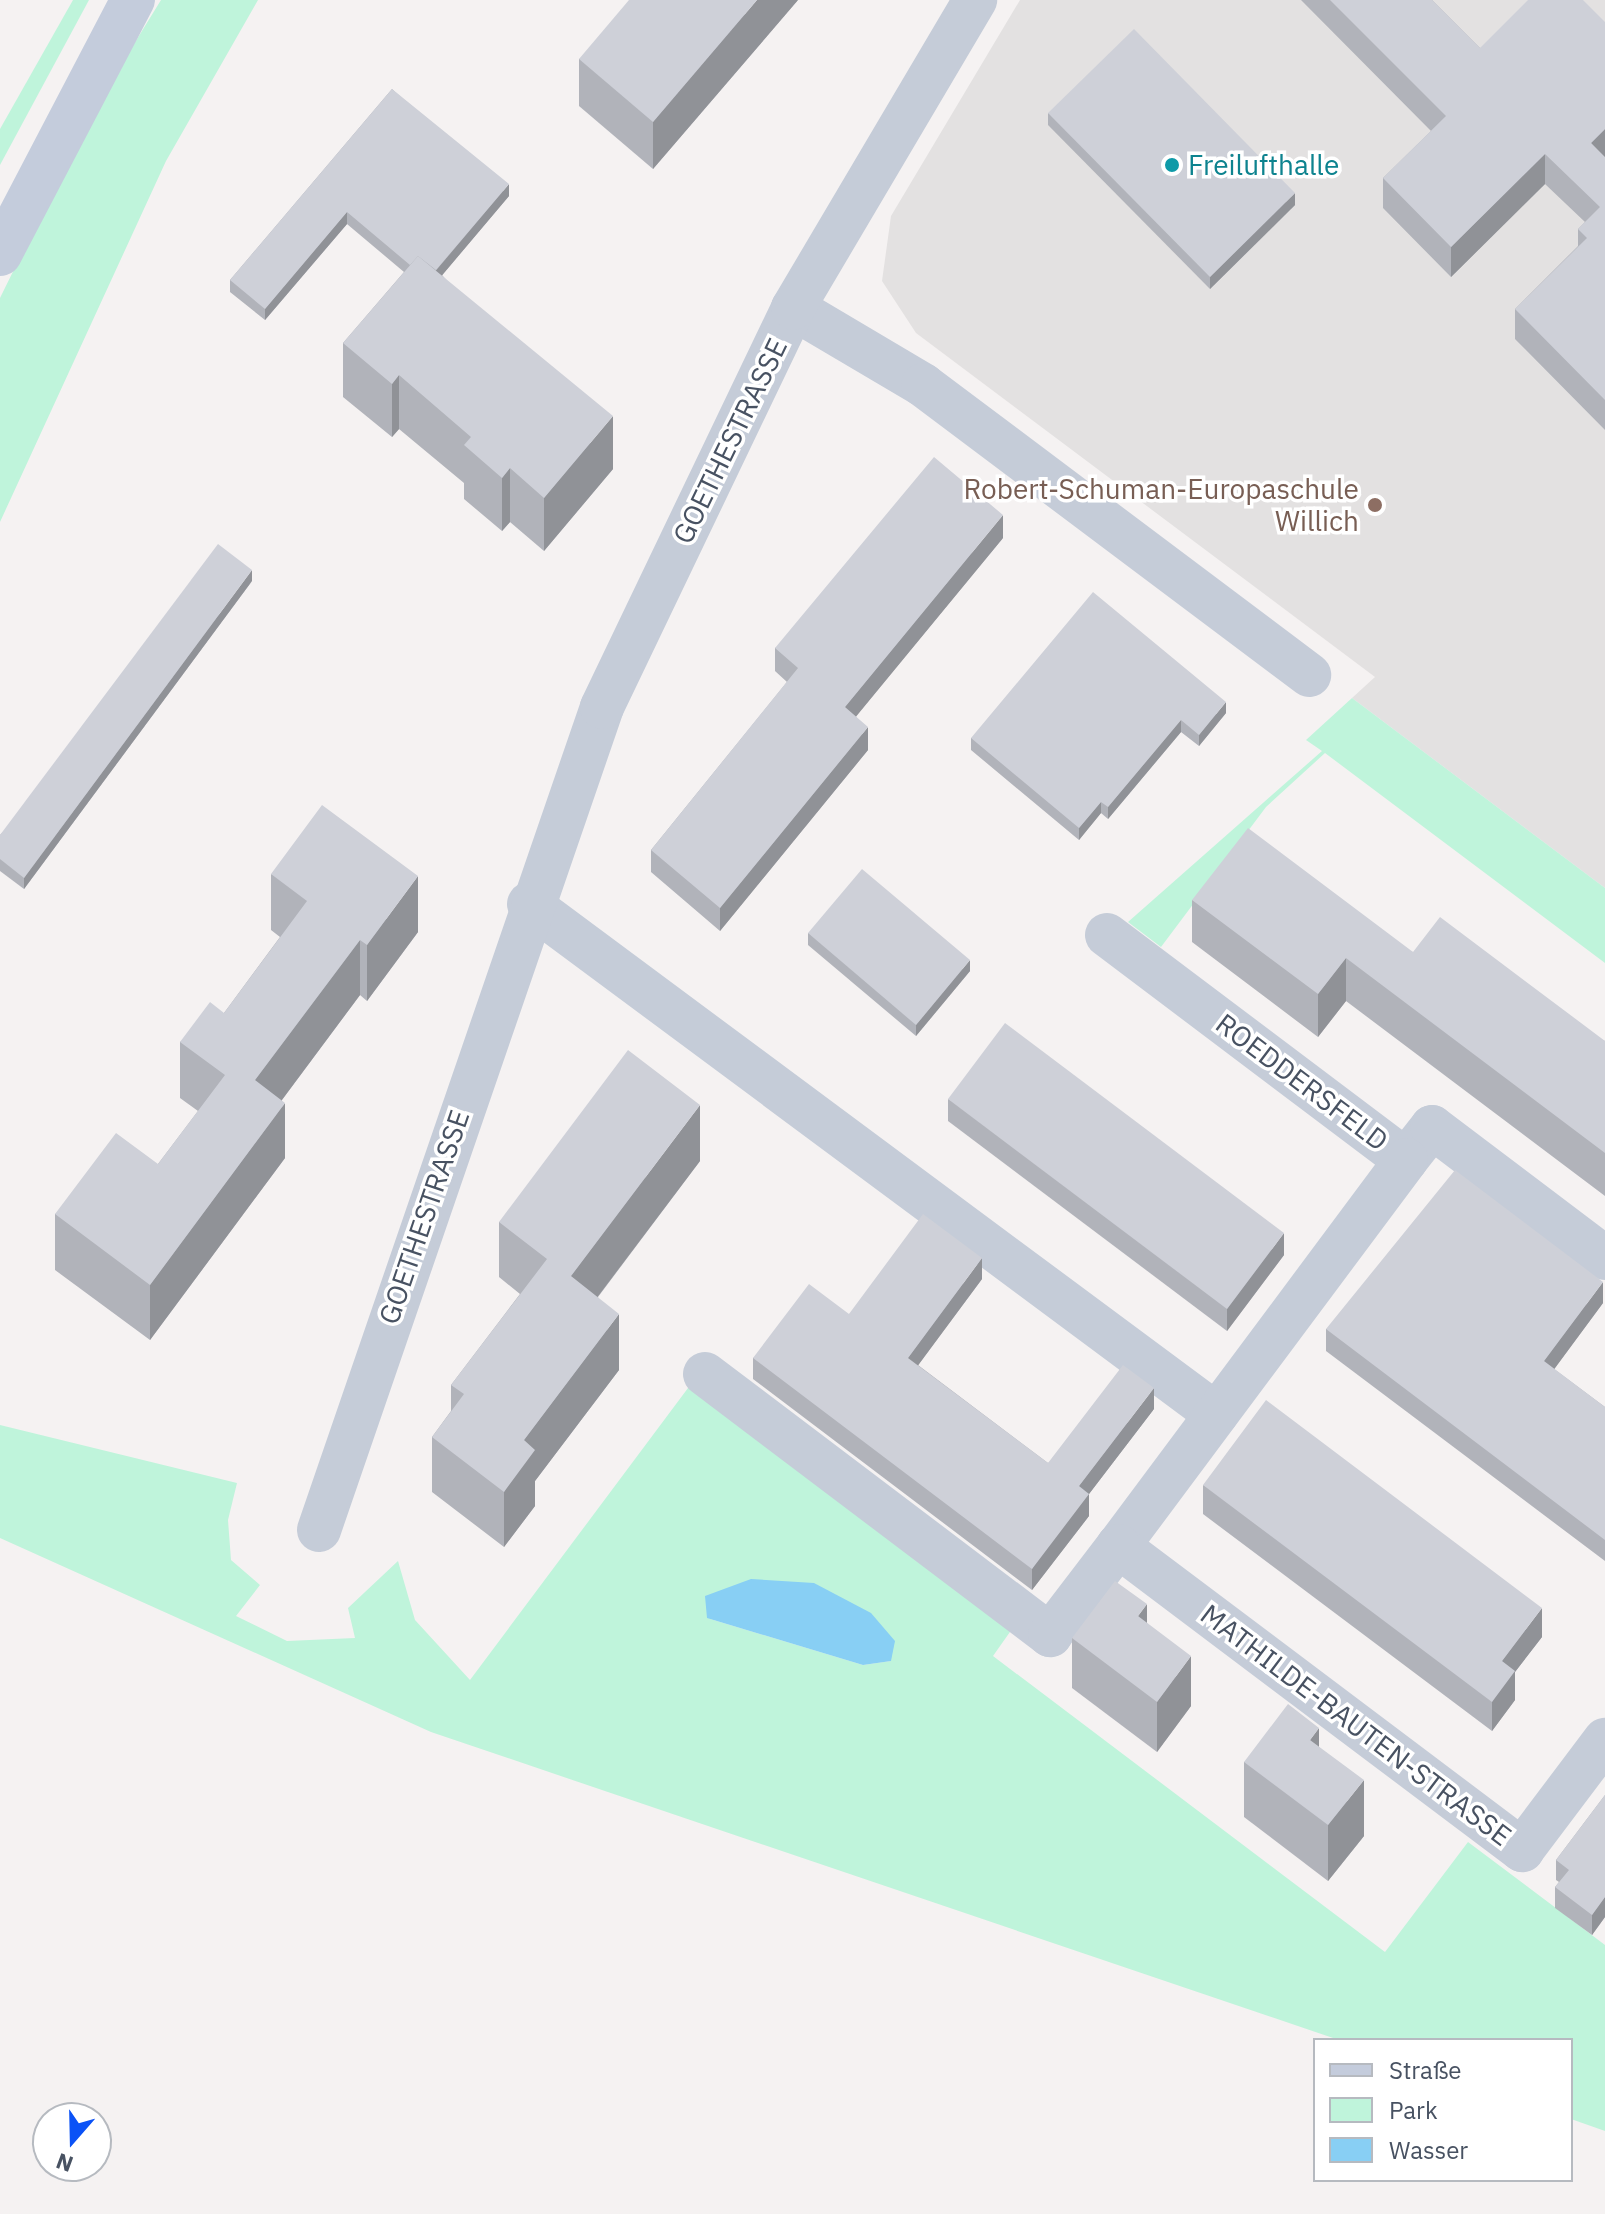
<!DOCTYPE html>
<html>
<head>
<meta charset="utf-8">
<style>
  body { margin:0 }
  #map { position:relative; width:1605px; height:2214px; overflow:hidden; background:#f5f2f2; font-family:"IBM Plex Sans",sans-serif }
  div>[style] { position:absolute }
  .education>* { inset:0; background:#e3e1e1 }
  .green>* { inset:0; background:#bff4db }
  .water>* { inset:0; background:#88cff4 }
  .minor>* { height:44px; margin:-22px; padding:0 22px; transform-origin:22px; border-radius:22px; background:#c5ccd8 }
  .secondary>* { height:44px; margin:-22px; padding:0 22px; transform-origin:22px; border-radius:22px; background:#c4ccdc }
  .wall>* { inset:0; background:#b1b3ba }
  .shaded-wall>* { inset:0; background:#909297 }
  .building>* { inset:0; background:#ced0d8 }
  .dots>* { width:22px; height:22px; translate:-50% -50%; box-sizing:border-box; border:4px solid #fff; border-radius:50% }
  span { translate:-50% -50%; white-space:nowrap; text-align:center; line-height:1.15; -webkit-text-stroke:7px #fff; paint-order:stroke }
  .culture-label { font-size:28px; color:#0d838f }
  .left { translate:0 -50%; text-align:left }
  .street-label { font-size:28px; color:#485262 }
  .education-label { font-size:28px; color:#785e54 }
  .right { translate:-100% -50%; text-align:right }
  .legend { position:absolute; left:1313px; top:2038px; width:260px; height:144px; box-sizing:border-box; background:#fff; border:2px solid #b6bac0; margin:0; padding:10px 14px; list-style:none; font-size:24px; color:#485262 }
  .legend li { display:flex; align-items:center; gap:16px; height:40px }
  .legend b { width:40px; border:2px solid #b6bac0 }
  .north { position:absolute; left:32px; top:2102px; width:80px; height:80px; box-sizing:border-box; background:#fff; border:2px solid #b6bac0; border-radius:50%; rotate:200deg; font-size:22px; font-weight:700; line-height:32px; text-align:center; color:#485262 }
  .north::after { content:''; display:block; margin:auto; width:28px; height:36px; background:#0b52f6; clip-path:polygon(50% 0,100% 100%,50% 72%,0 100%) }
</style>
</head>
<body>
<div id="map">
  <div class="education">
    <div style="clip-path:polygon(1020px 0,1605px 0,1605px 888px,1352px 698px,1375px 677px,916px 333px,882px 281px,891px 216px)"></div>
  </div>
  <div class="green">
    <div style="clip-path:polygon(73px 0,89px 0,0 165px,0 129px)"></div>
    <div style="clip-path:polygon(161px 0,258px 0,166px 161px,0 522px,0 298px,89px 117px)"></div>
    <div style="clip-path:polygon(1352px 698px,1605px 888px,1605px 963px,1325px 753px,1266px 807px,1161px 947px,1128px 922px,1322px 751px,1306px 740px)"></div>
    <div style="clip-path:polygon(evenodd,694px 1380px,1017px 1622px,993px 1656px,1385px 1952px,1468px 1842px,1605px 1945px,1605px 2131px,1571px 2119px,1571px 2040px,1339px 2040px,431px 1732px,0 1538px,0 1425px,237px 1483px,228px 1520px,231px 1560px,260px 1585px,236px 1616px,287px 1641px,355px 1638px,348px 1608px,398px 1561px,415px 1620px,470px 1680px,694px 1380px,707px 1618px,891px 1661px,863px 1665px,707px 1618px)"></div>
  </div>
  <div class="water">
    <div style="clip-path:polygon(751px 1579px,814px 1583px,871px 1613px,895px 1641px,891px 1661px,863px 1665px,707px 1618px,705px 1596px)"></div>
  </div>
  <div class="minor">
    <div style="left:793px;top:308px;width:151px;rotate:30.6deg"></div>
    <div style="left:923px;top:385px;width:483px;rotate:36.9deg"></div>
    <div style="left:529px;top:904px;width:856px;rotate:36.59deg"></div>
    <div style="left:1107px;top:935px;width:374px;rotate:37deg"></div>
    <div style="left:1406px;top:1160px;width:42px;rotate:-51.8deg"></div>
    <div style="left:1432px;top:1127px;width:217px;rotate:37.1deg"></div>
    <div style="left:1406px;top:1160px;width:482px;rotate:126.7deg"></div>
    <div style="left:1118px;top:1546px;width:506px;rotate:36.96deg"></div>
    <div style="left:1522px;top:1850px;width:138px;rotate:-53deg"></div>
    <div style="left:705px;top:1374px;width:433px;rotate:37.1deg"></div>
    <div style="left:1050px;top:1635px;width:112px;rotate:-52.6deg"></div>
    <div style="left:319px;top:1530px;width:870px;rotate:-71.02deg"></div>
    <div style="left:602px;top:707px;width:442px;rotate:-64.4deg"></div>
    <div style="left:793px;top:308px;width:358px;rotate:-59.4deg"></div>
  </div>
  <div class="secondary">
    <div style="left:0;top:254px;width:287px;rotate:-62.4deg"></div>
  </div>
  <div class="wall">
    <div style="clip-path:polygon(798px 0,653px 169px,579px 106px,579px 59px)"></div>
    <div style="clip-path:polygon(1301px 0,1432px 0,1480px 48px,1605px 22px,1605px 430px,1515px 339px,1515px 309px,1578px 246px,1578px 229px,1585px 222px,1545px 184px,1451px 277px,1383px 208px,1383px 178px,1431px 131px)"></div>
    <div style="clip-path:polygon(392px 89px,509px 196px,442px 275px,613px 469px,544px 551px,510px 522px,502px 531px,464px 499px,464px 483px,399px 429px,392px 437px,343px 397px,343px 343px,404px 272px,347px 224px,265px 320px,230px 292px,230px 280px)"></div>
    <div style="clip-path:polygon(1048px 113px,1295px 205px,1210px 289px,1048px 125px)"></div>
    <div style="clip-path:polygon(1003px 538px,856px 716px,868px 750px,720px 931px,651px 872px,651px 850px,787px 682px,775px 671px,775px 648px)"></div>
    <div style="clip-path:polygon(252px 581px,24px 889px,0 871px,0 835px)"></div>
    <div style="clip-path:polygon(1226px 713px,1199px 746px,1181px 732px,1108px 819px,1101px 813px,1079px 840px,971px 750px,971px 738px)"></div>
    <div style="clip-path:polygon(271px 874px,418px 932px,367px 1001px,360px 995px,282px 1100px,285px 1158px,150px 1340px,55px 1270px,55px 1214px,158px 1164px,198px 1111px,180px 1098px,180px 1042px,224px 1013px,280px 937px,271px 930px)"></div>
    <div style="clip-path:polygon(1192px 900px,1413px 952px,1605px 1041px,1605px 1196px,1346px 1001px,1318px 1037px,1192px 942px)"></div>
    <div style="clip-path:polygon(808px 933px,970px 971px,916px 1036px,808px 945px)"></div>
    <div style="clip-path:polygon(948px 1099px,1284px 1255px,1227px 1331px,948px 1121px)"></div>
    <div style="clip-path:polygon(700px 1161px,598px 1297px,619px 1370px,535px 1481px,535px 1506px,504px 1547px,432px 1492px,432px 1437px,451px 1411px,451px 1385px,520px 1294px,499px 1277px,499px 1222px)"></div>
    <div style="clip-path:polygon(982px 1279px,918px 1365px,1048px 1463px,1154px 1409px,1089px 1494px,1089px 1516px,1032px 1590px,753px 1379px,753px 1358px,849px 1314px)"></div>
    <div style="clip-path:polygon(1603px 1303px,1554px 1369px,1605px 1407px,1605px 1561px,1326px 1351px,1326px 1329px)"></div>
    <div style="clip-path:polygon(1203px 1485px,1542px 1637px,1515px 1672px,1515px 1700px,1492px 1731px,1203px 1514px)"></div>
    <div style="clip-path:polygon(1147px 1623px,1191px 1706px,1157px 1752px,1072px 1688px,1072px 1638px)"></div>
    <div style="clip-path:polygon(1319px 1747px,1364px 1836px,1328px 1881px,1244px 1817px,1244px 1762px)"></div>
    <div style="clip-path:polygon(1605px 1795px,1605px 1917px,1592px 1935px,1555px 1908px,1555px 1887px,1559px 1882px,1556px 1880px,1556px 1860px)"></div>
  </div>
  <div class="shaded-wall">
    <div style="clip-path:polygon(757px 0,798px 0,653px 169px,653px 122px)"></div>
    <div style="clip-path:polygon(1605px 129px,1605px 158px,1591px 143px)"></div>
    <div style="clip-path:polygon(1545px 154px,1545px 184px,1451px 277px,1451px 247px)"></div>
    <div style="clip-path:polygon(509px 184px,509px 196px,428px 292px,428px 280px)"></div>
    <div style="clip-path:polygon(1295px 193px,1295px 205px,1210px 289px,1210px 277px)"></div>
    <div style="clip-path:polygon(347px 212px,347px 224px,265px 320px,265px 309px)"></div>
    <div style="clip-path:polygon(399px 375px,399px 429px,392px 437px,392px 384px)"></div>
    <div style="clip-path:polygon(613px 416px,613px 469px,544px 551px,544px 498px)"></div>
    <div style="clip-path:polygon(510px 468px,510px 522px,502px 531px,502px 478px)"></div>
    <div style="clip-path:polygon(1003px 515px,1003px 538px,845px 730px,845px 707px)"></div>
    <div style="clip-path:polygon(252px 570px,252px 581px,24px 889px,24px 878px)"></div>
    <div style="clip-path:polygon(1226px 702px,1226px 713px,1199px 746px,1199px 735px)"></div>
    <div style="clip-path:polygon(1181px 720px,1181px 732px,1108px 819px,1108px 807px)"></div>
    <div style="clip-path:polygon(868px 727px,868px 750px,720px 931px,720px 908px)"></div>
    <div style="clip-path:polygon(1101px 802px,1101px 813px,1079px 840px,1079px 828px)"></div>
    <div style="clip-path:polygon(418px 876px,418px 932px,367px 1001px,367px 945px)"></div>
    <div style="clip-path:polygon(360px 940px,360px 995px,255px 1136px,255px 1080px)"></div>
    <div style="clip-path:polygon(1346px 958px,1346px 1001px,1318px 1037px,1318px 994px)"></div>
    <div style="clip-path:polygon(970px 960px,970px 971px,916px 1036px,916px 1025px)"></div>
    <div style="clip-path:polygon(285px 1103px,285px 1158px,150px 1340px,150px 1285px)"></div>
    <div style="clip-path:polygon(700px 1105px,700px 1161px,571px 1332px,571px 1276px)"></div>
    <div style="clip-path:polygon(1284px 1233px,1284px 1255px,1227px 1331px,1227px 1309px)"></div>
    <div style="clip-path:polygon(982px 1258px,982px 1279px,908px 1379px,908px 1358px)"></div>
    <div style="clip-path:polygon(1603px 1282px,1603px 1303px,1544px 1383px,1544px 1361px)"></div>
    <div style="clip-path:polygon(619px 1314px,619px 1370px,535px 1481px,535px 1506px,504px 1547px,504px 1492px,524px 1440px)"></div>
    <div style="clip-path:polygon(1154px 1388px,1154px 1409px,1089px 1494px,1089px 1516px,1032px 1590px,1032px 1569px,1079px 1486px)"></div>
    <div style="clip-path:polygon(1147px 1604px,1147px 1654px,1138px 1616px)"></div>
    <div style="clip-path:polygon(1542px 1608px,1542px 1637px,1515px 1672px,1515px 1700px,1492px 1731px,1492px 1702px,1502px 1661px)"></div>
    <div style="clip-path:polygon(1191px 1656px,1191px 1706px,1157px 1752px,1157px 1702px)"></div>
    <div style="clip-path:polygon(1319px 1728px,1319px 1784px,1310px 1740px)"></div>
    <div style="clip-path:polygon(1364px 1780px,1364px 1836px,1328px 1881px,1328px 1825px)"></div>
    <div style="clip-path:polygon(1605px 1897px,1605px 1917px,1592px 1935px,1592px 1915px)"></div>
  </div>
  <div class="building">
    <div style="clip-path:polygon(629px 0,757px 0,653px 122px,579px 59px)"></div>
    <div style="clip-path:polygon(1330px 0,1432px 0,1480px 48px,1528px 0,1583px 0,1605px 22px,1605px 129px,1591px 143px,1605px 157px,1605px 400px,1515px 309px,1587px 238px,1578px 229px,1600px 207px,1545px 154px,1451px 247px,1383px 178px,1446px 116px)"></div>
    <div style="clip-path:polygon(1134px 29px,1295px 193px,1210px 277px,1048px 113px)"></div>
    <div style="clip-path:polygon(392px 89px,509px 184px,436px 270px,418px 256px,410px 265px,347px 212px,265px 309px,230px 280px)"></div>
    <div style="clip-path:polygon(418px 256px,613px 416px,544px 498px,510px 468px,502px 478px,464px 445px,471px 437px,399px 375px,392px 384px,343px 343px)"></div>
    <div style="clip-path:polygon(934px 457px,1003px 515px,845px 707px,868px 727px,720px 908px,651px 850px,798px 668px,775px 648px)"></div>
    <div style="clip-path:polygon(218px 544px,252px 570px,24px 878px,0 859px,0 835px)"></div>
    <div style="clip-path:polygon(1093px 592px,1226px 702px,1199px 735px,1181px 720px,1108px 807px,1101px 802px,1079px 828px,971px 738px)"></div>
    <div style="clip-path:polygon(322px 805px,418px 876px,367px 945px,360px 940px,255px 1080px,285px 1103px,150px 1285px,55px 1214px,116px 1133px,158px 1164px,225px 1075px,180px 1042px,210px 1002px,224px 1013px,307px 901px,271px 874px)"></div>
    <div style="clip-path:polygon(1248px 828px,1413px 952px,1440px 917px,1605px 1041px,1605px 1153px,1346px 958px,1318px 994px,1192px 900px)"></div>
    <div style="clip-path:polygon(862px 869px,970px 960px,916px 1025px,808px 933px)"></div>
    <div style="clip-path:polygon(1005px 1023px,1284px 1233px,1227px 1309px,948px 1099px)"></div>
    <div style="clip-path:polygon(628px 1050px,700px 1105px,571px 1276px,619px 1314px,524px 1440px,535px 1450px,504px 1492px,432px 1437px,464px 1394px,451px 1385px,547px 1259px,499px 1222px)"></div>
    <div style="clip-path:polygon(1455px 1170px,1603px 1282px,1544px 1361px,1605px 1407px,1605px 1540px,1326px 1329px)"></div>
    <div style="clip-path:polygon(923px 1214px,982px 1258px,908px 1358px,1048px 1463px,1123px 1365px,1154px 1388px,1079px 1486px,1089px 1494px,1032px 1569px,753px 1358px,809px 1284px,849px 1314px)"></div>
    <div style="clip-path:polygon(1266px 1400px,1542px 1608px,1502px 1661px,1515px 1671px,1492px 1702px,1203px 1485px)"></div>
    <div style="clip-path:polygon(1115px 1581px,1147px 1604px,1138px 1616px,1191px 1656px,1157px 1702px,1072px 1638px)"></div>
    <div style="clip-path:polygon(1288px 1704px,1319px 1728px,1310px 1740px,1364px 1780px,1328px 1825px,1244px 1762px)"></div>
    <div style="clip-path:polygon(1605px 1795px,1605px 1897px,1592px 1915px,1555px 1887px,1569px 1870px,1556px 1860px)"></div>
  </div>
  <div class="dots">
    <div style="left:1172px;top:165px;background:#0f9aa8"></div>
    <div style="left:1375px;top:505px;background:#8d6e63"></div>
  </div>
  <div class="culture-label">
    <span class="left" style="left:1188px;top:165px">Freilufthalle</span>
  </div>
  <div class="street-label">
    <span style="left:730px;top:441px;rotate:-64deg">GOETHESTRASSE</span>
    <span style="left:1302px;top:1082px;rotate:37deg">ROEDDERSFELD</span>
    <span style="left:424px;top:1217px;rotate:-71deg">GOETHESTRASSE</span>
    <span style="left:1356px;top:1725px;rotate:37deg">MATHILDE-BAUTEN-STRASSE</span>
  </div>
  <div class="education-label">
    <span class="right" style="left:1359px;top:505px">Robert-Schuman-Europaschule<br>Willich</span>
  </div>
  <ul class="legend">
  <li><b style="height:10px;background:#c4ccdc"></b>Straße</li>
  <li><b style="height:22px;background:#bff4db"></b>Park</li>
  <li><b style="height:22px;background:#88cff4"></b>Wasser</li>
  </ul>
  <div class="north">N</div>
</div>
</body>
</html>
